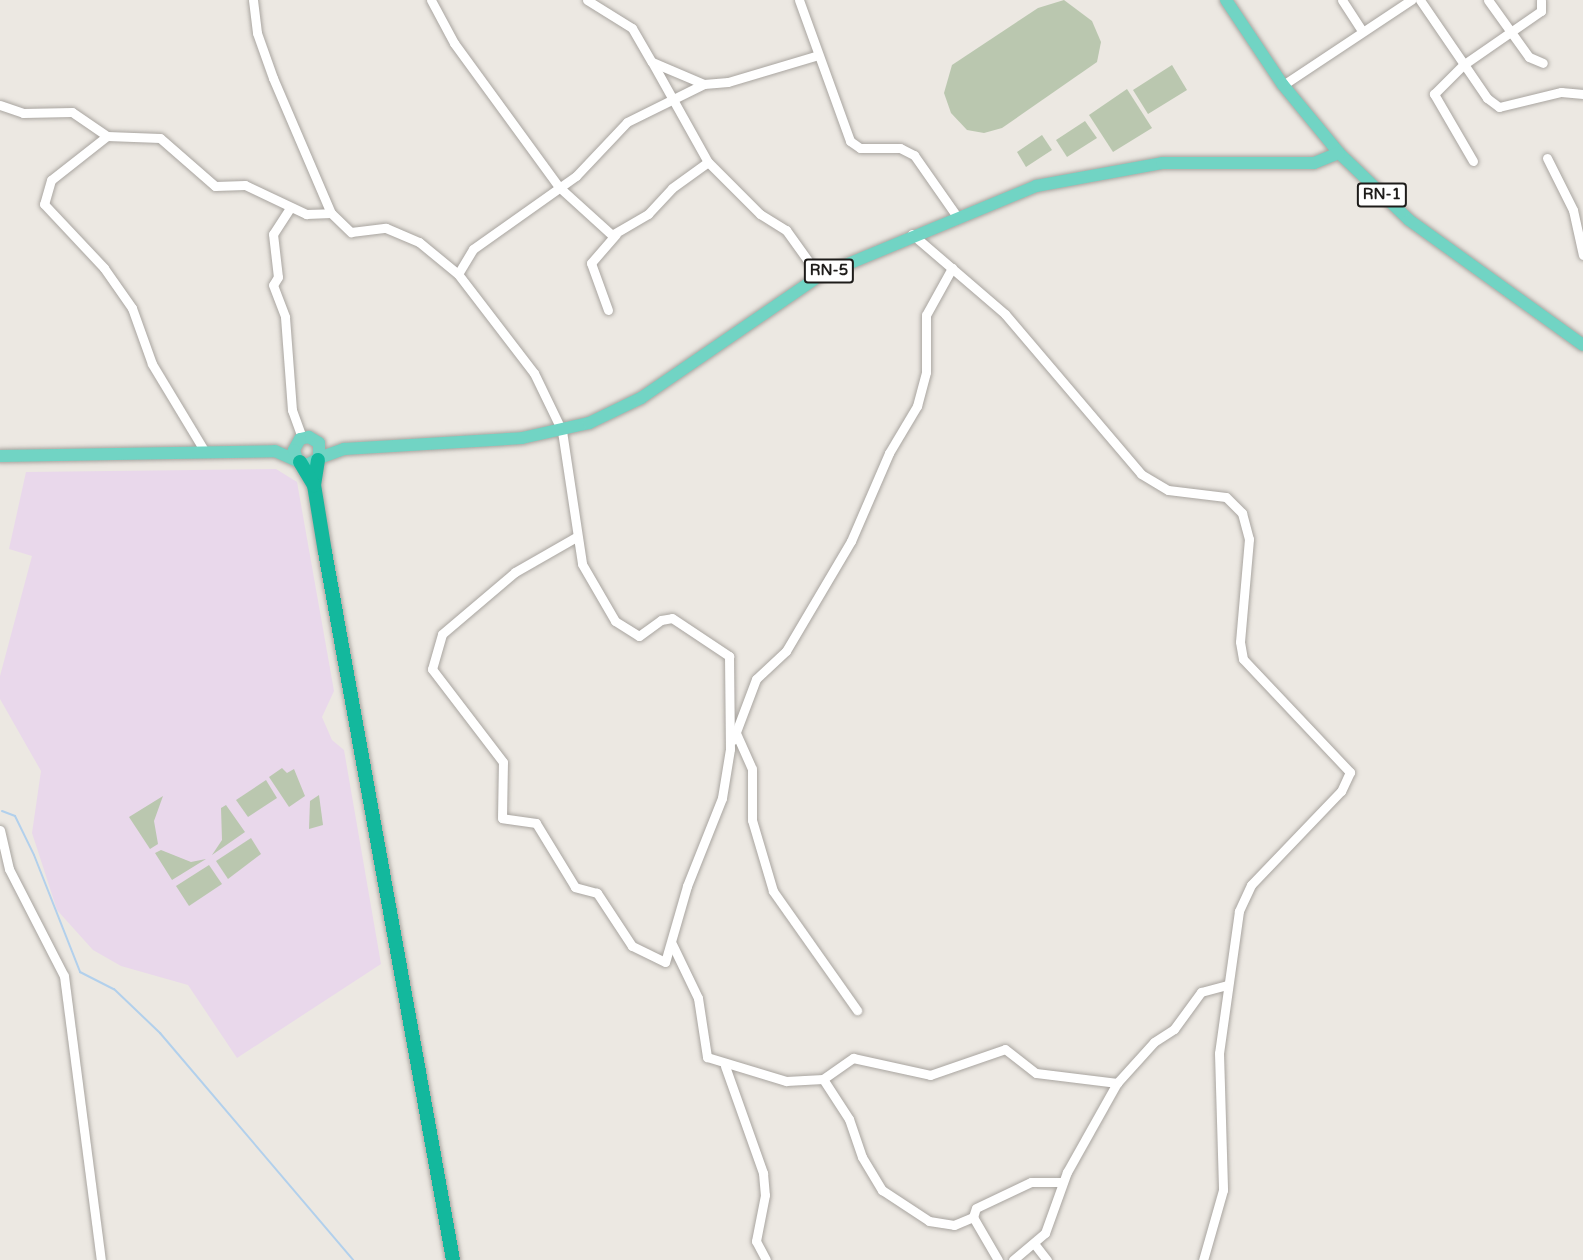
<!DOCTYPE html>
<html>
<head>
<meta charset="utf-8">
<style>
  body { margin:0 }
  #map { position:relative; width:1583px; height:1260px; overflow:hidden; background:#ece8e2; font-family:"Varela Round",sans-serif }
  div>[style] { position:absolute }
  .education>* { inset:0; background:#e9d8eb }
  .green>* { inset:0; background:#bac7af }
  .stream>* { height:2px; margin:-1px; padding:0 1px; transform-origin:1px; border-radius:1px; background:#b2d0ec }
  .roads { filter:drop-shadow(0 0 2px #a9a5a0) drop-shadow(0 0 2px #a9a5a0) }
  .minor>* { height:9px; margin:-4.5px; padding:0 4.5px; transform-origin:4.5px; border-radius:4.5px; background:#fff }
  .major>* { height:12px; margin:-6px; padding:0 6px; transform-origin:6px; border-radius:6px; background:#71d4c4 }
  .highway>* { height:14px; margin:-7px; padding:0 7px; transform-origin:7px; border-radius:7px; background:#13b89d }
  span { translate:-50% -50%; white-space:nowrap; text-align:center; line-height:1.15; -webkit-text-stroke:6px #fff; paint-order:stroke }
  .shield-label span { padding:2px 4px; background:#fff; border:2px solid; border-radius:4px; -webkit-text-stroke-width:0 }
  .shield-label { font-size:15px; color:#1e1c1a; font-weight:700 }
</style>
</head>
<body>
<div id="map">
  <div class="education">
    <div style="clip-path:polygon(276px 469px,297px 482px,334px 691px,322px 717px,332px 740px,344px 750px,381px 964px,237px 1058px,188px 985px,121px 966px,93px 950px,57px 910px,32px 833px,41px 771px,0 699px,0 676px,32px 556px,9px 549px,26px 472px)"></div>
  </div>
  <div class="green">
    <div style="clip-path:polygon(1064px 0,1092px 21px,1101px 42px,1097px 62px,1002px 128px,984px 133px,967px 130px,951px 113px,944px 93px,952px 65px,1038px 8px)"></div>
    <div style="clip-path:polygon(1172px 65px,1187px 90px,1148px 114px,1133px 90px)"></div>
    <div style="clip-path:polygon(1127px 89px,1152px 128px,1113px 152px,1089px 115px)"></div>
    <div style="clip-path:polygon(1085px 121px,1097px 138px,1067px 157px,1056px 140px)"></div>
    <div style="clip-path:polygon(1042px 135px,1052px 150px,1026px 167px,1017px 152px)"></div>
    <div style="clip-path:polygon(282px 768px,287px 773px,294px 769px,305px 796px,289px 807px,269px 777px)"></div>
    <div style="clip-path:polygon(266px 780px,277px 798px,248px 817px,236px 800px)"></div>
    <div style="clip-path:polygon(319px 795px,323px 825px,309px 829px,310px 801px)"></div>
    <div style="clip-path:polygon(163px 796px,154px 821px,158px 844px,150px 849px,129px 817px)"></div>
    <div style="clip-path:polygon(226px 805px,245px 832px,212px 855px,222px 840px,221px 808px)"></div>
    <div style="clip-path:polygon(251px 838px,261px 854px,228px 879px,216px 861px)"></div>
    <div style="clip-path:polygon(161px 850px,191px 862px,206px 859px,172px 880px,155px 853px)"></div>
    <div style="clip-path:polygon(209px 865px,222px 884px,189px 906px,176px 886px)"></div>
  </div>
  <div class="stream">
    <div style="left:2px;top:811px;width:14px;rotate:21deg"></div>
    <div style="left:15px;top:816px;width:43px;rotate:64deg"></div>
    <div style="left:34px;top:855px;width:126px;rotate:68.5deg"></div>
    <div style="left:80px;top:972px;width:38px;rotate:27deg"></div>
    <div style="left:114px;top:989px;width:64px;rotate:43.7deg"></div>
    <div style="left:160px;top:1033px;width:298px;rotate:49.6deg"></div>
  </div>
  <div class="roads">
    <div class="minor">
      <div style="left:253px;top:0;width:33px;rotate:83deg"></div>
      <div style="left:257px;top:33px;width:48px;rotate:70.4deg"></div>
      <div style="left:273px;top:78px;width:147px;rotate:66.8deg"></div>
      <div style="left:331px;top:213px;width:28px;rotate:44deg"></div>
      <div style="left:351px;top:232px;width:35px;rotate:-7deg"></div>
      <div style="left:386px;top:228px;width:36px;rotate:23deg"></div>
      <div style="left:419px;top:242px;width:50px;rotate:39.4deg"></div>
      <div style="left:458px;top:274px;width:125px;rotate:52.5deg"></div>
      <div style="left:534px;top:373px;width:64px;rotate:64.2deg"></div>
      <div style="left:562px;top:431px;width:134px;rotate:81.4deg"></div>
      <div style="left:582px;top:564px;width:66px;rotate:59.9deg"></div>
      <div style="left:615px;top:621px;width:28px;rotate:32deg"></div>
      <div style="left:639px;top:636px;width:27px;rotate:-36deg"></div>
      <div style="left:661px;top:620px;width:11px;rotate:-10deg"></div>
      <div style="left:672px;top:618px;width:69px;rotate:33.7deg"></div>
      <div style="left:729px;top:656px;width:93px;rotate:89.4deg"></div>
      <div style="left:730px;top:749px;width:50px;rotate:99.3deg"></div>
      <div style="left:722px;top:798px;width:95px;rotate:111.7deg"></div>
      <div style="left:687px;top:886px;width:79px;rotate:106.1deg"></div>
      <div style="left:665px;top:962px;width:37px;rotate:-154deg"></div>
      <div style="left:632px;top:946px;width:64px;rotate:-123.4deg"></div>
      <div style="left:597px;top:893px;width:23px;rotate:-165deg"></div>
      <div style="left:575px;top:887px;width:75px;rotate:-121.4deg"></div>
      <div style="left:536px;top:823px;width:34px;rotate:-172deg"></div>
      <div style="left:502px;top:818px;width:56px;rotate:-89deg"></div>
      <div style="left:503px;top:762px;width:117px;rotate:-127.4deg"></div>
      <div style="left:432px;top:669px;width:36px;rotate:-74deg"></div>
      <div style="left:442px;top:634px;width:96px;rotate:-40.3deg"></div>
      <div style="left:515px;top:572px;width:70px;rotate:-29.8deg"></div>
      <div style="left:431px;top:0;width:49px;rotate:61.9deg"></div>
      <div style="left:454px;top:43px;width:178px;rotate:53.9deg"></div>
      <div style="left:559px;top:187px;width:72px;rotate:42.2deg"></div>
      <div style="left:612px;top:235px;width:42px;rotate:-30.3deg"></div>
      <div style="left:648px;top:214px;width:35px;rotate:-47deg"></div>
      <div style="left:672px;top:188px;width:44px;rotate:-35.8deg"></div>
      <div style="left:587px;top:0;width:53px;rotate:31.9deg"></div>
      <div style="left:632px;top:28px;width:39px;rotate:60deg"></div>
      <div style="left:652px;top:62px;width:56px;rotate:22.9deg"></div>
      <div style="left:704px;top:84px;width:24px;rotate:-5deg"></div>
      <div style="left:728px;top:82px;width:91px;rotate:-16.6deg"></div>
      <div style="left:799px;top:0;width:150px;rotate:70.1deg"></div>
      <div style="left:850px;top:141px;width:12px;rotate:35deg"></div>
      <div style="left:860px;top:148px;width:40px"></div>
      <div style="left:900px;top:148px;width:16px;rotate:27deg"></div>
      <div style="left:914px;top:155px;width:73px;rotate:55deg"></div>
      <div style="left:1342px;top:0;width:37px;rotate:57deg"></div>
      <div style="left:1420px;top:0;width:119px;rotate:55.6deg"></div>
      <div style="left:1487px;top:98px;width:15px;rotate:37deg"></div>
      <div style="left:1499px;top:107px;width:64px;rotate:-13.6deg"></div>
      <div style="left:1561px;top:92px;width:22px;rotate:5deg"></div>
      <div style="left:1488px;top:0;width:70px;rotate:54.3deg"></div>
      <div style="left:1529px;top:57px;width:15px;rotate:23deg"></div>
      <div style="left:652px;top:62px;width:115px;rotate:60.8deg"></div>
      <div style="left:708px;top:162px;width:74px;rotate:45deg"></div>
      <div style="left:760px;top:214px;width:31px;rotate:32deg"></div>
      <div style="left:786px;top:230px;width:57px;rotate:54.3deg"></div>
      <div style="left:1283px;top:85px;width:154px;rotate:-33.6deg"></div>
      <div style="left:0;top:105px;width:24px;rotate:19deg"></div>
      <div style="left:23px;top:113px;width:49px;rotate:-1.2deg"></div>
      <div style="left:72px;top:112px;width:42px;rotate:34.4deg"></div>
      <div style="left:107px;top:136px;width:53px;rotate:2.2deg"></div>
      <div style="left:160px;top:138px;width:73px;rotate:41.1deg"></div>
      <div style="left:215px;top:186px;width:30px;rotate:-2deg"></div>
      <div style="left:245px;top:185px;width:68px;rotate:25.4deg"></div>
      <div style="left:306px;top:214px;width:25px;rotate:-2deg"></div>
      <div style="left:107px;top:136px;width:71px;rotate:141.8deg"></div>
      <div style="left:51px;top:180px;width:25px;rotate:106deg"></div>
      <div style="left:44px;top:204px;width:88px;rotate:46.8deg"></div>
      <div style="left:104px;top:268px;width:49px;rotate:55deg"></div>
      <div style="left:132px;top:308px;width:59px;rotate:70.3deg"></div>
      <div style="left:152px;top:364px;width:103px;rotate:58.9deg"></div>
      <div style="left:1547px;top:158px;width:58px;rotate:63.4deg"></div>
      <div style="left:1573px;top:210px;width:46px;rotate:77.5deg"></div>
      <div style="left:1473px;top:161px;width:78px;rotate:-120.2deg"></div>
      <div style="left:1434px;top:94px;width:41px;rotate:-45deg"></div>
      <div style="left:1463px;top:65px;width:95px;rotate:-34.7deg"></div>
      <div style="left:1541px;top:11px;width:11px;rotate:-90deg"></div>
      <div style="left:290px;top:208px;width:31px;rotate:123deg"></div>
      <div style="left:273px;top:234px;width:43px;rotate:83.4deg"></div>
      <div style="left:278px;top:277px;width:9px;rotate:122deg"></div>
      <div style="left:273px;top:285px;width:34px;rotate:69deg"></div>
      <div style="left:285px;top:317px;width:93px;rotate:85.7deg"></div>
      <div style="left:292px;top:410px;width:30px;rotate:70deg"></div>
      <div style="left:912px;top:234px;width:123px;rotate:40.7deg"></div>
      <div style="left:1005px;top:314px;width:210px;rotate:49.6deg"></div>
      <div style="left:1141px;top:474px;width:31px;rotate:31deg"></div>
      <div style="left:1168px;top:490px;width:58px;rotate:6.9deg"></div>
      <div style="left:1226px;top:497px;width:23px;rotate:45deg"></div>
      <div style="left:1242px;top:513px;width:27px;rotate:75deg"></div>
      <div style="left:1249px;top:539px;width:103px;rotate:95deg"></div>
      <div style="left:1240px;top:642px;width:17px;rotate:80deg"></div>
      <div style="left:1243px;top:659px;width:156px;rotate:46.6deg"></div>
      <div style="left:1350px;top:772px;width:21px;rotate:115deg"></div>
      <div style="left:1341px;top:791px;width:130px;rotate:133.8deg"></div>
      <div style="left:1251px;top:885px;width:29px;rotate:115deg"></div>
      <div style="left:1239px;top:911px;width:143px;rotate:98deg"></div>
      <div style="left:1219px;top:1053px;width:137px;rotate:88.3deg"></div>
      <div style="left:1223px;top:1190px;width:73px;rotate:105.9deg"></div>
      <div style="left:458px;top:274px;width:29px;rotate:-59deg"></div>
      <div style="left:473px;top:249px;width:126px;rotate:-35.3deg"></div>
      <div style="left:576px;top:176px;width:74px;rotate:-46.6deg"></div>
      <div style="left:627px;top:122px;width:86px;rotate:-26.3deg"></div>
      <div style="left:608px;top:310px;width:50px;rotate:-109.9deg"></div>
      <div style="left:591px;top:263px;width:38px;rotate:-49deg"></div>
      <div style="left:736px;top:733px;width:39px;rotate:66deg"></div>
      <div style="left:752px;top:769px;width:51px;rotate:90deg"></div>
      <div style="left:752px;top:820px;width:74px;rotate:73.5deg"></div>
      <div style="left:773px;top:891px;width:146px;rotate:54.8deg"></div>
      <div style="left:733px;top:740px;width:65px;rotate:-69.3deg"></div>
      <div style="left:756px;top:679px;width:41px;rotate:-43deg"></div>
      <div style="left:786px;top:651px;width:128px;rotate:-59.4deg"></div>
      <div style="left:851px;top:541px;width:96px;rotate:-66.6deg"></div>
      <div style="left:889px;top:453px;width:55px;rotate:-59.2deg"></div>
      <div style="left:917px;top:406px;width:35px;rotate:-75deg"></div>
      <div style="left:926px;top:372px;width:57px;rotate:-90deg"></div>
      <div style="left:926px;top:315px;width:54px;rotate:-61deg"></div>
      <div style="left:0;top:830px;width:40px;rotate:77deg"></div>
      <div style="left:9px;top:869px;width:120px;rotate:62.8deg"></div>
      <div style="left:64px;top:976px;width:286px;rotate:82.6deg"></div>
      <div style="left:672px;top:944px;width:60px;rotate:64.3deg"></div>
      <div style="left:698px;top:998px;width:60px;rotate:81.3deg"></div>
      <div style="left:707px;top:1057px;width:83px;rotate:16.9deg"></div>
      <div style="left:786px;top:1081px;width:37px;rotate:-3deg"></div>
      <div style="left:823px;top:1079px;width:37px;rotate:-35deg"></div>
      <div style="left:853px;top:1058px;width:79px;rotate:12.4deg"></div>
      <div style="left:930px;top:1075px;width:79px;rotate:-19.1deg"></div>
      <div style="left:1005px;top:1049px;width:39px;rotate:38deg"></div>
      <div style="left:1036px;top:1073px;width:82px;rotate:7deg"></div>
      <div style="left:1117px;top:1083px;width:55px;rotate:-47.9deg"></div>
      <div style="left:1154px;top:1042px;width:24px;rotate:-33deg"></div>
      <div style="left:1174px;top:1029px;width:46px;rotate:-53.9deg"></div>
      <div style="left:1201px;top:992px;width:28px;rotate:-15deg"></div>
      <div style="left:725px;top:1066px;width:114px;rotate:70.4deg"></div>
      <div style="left:763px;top:1173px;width:22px;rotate:85deg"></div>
      <div style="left:765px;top:1195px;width:47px;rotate:101.1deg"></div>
      <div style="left:756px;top:1241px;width:21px;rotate:62deg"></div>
      <div style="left:823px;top:1079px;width:48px;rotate:57deg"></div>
      <div style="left:849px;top:1119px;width:40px;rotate:71.1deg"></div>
      <div style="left:862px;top:1157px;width:39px;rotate:59deg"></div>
      <div style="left:882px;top:1190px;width:56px;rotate:33.4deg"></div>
      <div style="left:929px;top:1221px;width:25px;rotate:9deg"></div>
      <div style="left:954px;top:1225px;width:21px;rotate:-23deg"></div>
      <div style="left:1036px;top:1246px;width:18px;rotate:52deg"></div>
      <div style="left:998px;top:1260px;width:50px;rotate:-120.2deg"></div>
      <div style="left:973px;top:1217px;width:9px;rotate:-72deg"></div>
      <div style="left:976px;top:1208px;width:61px;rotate:-25.3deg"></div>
      <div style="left:1031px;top:1182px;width:31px"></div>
      <div style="left:1013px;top:1260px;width:42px;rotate:-40.2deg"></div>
      <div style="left:1045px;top:1233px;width:65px;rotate:-70.2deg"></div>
      <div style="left:1067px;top:1172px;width:102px;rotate:-60.7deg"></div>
    </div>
    <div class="major">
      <div style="left:1226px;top:0;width:102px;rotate:56.2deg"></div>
      <div style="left:1283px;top:85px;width:88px;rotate:50.5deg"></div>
      <div style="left:1339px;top:153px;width:97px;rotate:43.7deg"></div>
      <div style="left:1409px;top:220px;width:214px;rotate:35.7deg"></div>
      <div style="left:0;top:456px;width:275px;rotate:-1deg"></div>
      <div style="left:275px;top:451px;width:35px;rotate:24deg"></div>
      <div style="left:307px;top:465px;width:14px;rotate:-30deg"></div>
      <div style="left:319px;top:458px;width:15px;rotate:-90deg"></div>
      <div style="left:319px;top:443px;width:12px;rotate:-149deg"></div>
      <div style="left:309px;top:437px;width:9px;rotate:167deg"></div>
      <div style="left:300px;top:439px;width:13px;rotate:119deg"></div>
      <div style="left:294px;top:450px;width:9px;rotate:72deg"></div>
      <div style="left:319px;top:458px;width:27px;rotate:-20deg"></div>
      <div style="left:344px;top:449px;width:178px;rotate:-3.5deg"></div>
      <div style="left:522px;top:438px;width:69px;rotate:-12.6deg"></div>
      <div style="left:589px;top:423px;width:58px;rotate:-25.7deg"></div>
      <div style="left:641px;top:398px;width:216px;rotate:-34.4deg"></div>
      <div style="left:819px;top:276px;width:235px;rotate:-22.5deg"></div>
      <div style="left:1036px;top:186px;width:128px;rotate:-10.3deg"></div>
      <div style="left:1162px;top:163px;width:152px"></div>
      <div style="left:1314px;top:163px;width:27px;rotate:-22deg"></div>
    </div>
    <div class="highway">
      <div style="left:318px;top:460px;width:25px;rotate:99deg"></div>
      <div style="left:314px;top:485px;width:68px;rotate:80.7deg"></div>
      <div style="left:325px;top:552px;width:719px;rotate:79.75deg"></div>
      <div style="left:300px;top:462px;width:27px;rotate:59deg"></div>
    </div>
  </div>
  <div class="shield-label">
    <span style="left:1382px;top:195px">RN-1</span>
    <span style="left:829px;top:271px">RN-5</span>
  </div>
</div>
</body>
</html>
